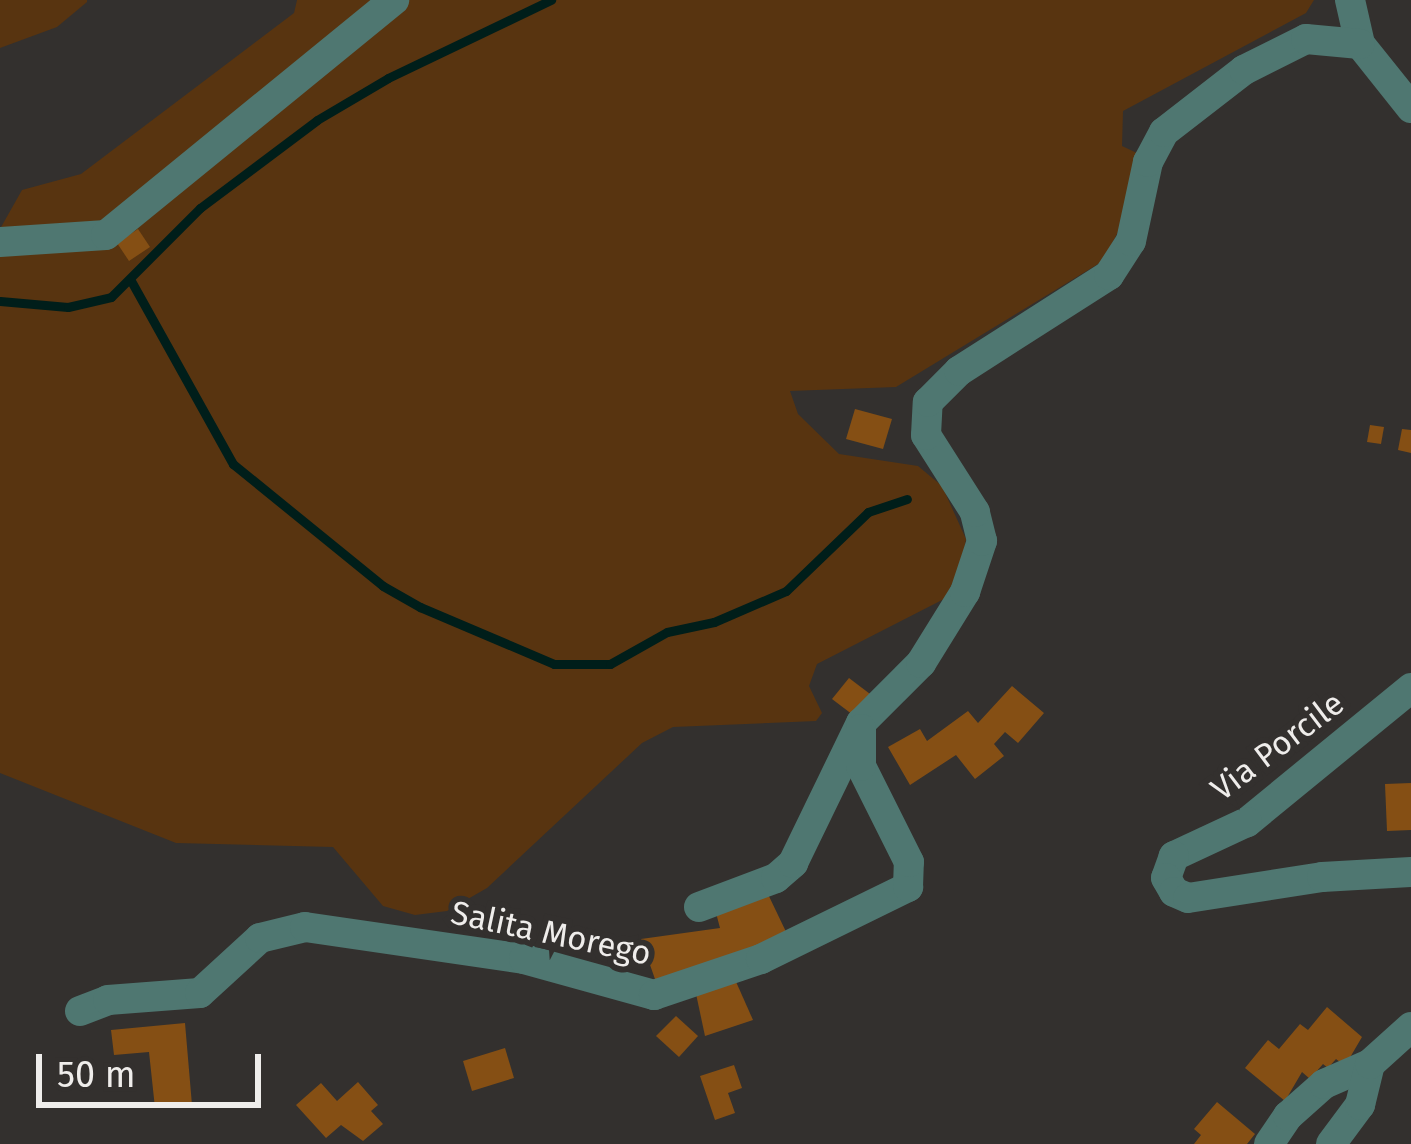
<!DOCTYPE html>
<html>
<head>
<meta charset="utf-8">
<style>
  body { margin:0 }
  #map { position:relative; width:1411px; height:1144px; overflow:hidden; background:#33302e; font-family:"Fira Sans",sans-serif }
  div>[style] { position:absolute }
  .green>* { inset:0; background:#583410 }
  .stream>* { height:9px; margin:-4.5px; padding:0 4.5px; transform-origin:4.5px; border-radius:4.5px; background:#001e1a }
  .building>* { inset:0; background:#854f14 }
  .minor>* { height:30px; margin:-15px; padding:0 15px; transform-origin:15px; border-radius:15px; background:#4f7771 }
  span { translate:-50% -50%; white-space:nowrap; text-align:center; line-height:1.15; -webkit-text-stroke:12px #33302e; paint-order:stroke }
  .street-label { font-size:33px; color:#efedeb }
  .scale { position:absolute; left:36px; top:1054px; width:225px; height:54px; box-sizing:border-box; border:6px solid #efedeb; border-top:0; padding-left:15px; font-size:36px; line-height:42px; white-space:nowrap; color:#efedeb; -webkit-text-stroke:9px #33302e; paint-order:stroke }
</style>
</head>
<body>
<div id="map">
  <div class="green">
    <div style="clip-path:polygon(0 0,87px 0,87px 2px,57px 27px,0 48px)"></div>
    <div style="clip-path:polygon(297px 0,1314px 0,1306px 13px,1123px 111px,1122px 146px,1139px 154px,1120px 228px,1103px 261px,896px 387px,790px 391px,798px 414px,839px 454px,918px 466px,942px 486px,966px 539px,961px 568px,944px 599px,817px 664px,809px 686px,822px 713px,816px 721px,673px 727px,642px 743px,487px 888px,447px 911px,415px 915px,383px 906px,333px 847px,176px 843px,0 773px,0 229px,22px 190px,81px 174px,294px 13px)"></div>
  </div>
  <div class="stream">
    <div style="left:130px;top:279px;width:212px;rotate:60.9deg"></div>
    <div style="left:233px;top:464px;width:193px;rotate:39.1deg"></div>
    <div style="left:383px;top:586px;width:43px;rotate:29.6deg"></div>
    <div style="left:420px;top:607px;width:146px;rotate:23deg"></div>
    <div style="left:554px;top:664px;width:56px"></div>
    <div style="left:610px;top:664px;width:65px;rotate:-29.3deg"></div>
    <div style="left:667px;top:632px;width:48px;rotate:-12deg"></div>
    <div style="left:714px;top:622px;width:78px;rotate:-23.3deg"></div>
    <div style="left:786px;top:591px;width:114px;rotate:-43.9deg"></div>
    <div style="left:868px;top:512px;width:41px;rotate:-18.4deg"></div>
    <div style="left:0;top:301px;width:68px;rotate:5deg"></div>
    <div style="left:68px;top:307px;width:44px;rotate:-13.1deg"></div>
    <div style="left:111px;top:297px;width:126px;rotate:-45deg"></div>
    <div style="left:200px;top:208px;width:146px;rotate:-36.9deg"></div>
    <div style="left:317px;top:120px;width:82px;rotate:-30.6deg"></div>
    <div style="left:388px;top:78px;width:181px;rotate:-25.6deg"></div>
  </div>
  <div class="building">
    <div style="clip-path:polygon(138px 229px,150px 247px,129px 261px,117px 243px)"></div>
    <div style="clip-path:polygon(855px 409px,892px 419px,883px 449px,846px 439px)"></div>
    <div style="clip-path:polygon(1370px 425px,1384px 427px,1381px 444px,1367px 442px)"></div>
    <div style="clip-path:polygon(1402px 429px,1411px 430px,1411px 453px,1398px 450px)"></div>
    <div style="clip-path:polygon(849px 678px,874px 697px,857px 718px,832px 699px)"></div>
    <div style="clip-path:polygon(1012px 686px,1044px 713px,1018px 743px,1005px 732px,994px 744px,1004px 756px,975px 779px,956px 755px,910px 785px,888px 747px,920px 729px,927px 741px,968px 711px,978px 723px)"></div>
    <div style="clip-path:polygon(1411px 783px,1411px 830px,1387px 831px,1385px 784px)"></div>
    <div style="clip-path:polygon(766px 890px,789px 938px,656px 982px,641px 939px,720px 928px,716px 913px)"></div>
    <div style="clip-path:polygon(733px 975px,753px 1020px,705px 1036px,695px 989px)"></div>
    <div style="clip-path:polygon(1327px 1007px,1362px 1037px,1345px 1066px,1336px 1059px,1328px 1068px,1323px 1064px,1310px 1079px,1302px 1072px,1285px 1101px,1245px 1068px,1268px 1040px,1279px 1049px,1300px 1024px,1308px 1030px)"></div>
    <div style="clip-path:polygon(676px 1016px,698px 1036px,679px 1057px,656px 1036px)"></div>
    <div style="clip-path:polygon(185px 1023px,192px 1105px,155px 1108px,149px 1052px,114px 1055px,111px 1030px)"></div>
    <div style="clip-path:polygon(505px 1048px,514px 1078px,472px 1091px,463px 1061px)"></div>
    <div style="clip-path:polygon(734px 1065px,742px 1088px,728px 1093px,735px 1113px,715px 1120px,700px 1076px)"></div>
    <div style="clip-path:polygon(358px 1082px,378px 1105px,371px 1111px,383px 1124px,363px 1141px,341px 1125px,326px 1138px,296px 1105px,321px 1083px,337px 1101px)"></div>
    <div style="clip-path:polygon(1217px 1102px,1255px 1134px,1247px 1144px,1194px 1144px,1201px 1135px,1194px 1129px)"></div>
  </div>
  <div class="minor">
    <div style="left:1350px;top:0;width:45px;rotate:77.2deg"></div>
    <div style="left:1360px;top:44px;width:82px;rotate:51.4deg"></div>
    <div style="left:0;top:242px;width:106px;rotate:-3.8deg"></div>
    <div style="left:106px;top:235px;width:372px;rotate:-39.2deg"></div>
    <div style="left:1411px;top:688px;width:212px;rotate:140.7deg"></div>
    <div style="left:1247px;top:822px;width:81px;rotate:155deg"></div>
    <div style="left:1174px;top:856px;width:23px;rotate:110deg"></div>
    <div style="left:1166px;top:878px;width:16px;rotate:60deg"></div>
    <div style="left:1174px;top:892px;width:15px;rotate:23deg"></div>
    <div style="left:1188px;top:898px;width:136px;rotate:-8.9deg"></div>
    <div style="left:1322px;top:877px;width:89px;rotate:-3.2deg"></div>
    <div style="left:699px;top:907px;width:82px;rotate:-20.6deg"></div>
    <div style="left:776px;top:878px;width:23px;rotate:-41deg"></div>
    <div style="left:793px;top:863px;width:156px;rotate:-64.1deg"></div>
    <div style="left:861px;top:723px;width:85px;rotate:-45deg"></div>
    <div style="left:921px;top:663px;width:84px;rotate:-58.2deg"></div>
    <div style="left:965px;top:592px;width:54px;rotate:-71.6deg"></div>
    <div style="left:982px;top:541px;width:30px;rotate:-104deg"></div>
    <div style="left:975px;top:512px;width:91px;rotate:-122.5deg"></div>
    <div style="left:926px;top:435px;width:33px;rotate:-87deg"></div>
    <div style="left:928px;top:402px;width:44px;rotate:-45deg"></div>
    <div style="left:959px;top:371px;width:178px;rotate:-32.6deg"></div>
    <div style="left:1109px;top:275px;width:40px;rotate:-57.1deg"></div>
    <div style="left:1131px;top:241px;width:81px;rotate:-77.9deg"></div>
    <div style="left:1148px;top:162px;width:34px;rotate:-62deg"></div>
    <div style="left:1164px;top:132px;width:101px;rotate:-37.8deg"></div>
    <div style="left:1244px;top:70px;width:69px;rotate:-26.6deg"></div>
    <div style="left:1306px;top:39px;width:54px;rotate:5.3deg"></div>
    <div style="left:80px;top:1011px;width:30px;rotate:-21deg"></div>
    <div style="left:108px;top:1000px;width:92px;rotate:-4.4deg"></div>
    <div style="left:200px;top:993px;width:81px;rotate:-42.5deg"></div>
    <div style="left:260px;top:938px;width:46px;rotate:-13.7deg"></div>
    <div style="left:305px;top:927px;width:221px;rotate:8.3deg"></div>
    <div style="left:524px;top:959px;width:135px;rotate:15.5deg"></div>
    <div style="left:654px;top:995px;width:113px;rotate:-18.6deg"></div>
    <div style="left:761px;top:959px;width:164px;rotate:-26.1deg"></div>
    <div style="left:908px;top:887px;width:25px;rotate:-88deg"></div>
    <div style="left:909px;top:862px;width:107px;rotate:-116.6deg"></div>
    <div style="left:861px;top:766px;width:37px;rotate:-90deg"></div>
    <div style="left:1269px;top:1144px;width:34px;rotate:-56deg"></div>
    <div style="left:1288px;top:1116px;width:48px;rotate:-41.6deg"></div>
    <div style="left:1324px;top:1084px;width:50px;rotate:-23.5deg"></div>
    <div style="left:1331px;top:1144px;width:49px;rotate:-53.4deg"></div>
    <div style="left:1360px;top:1105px;width:42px;rotate:-76.3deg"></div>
    <div style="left:1370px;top:1064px;width:55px;rotate:-42.1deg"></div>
  </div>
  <div class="street-label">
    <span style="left:1278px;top:747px;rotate:-37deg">Via Porcile</span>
    <span style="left:551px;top:934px;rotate:12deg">Salita Morego</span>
  </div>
  <div class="scale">50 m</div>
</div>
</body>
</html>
